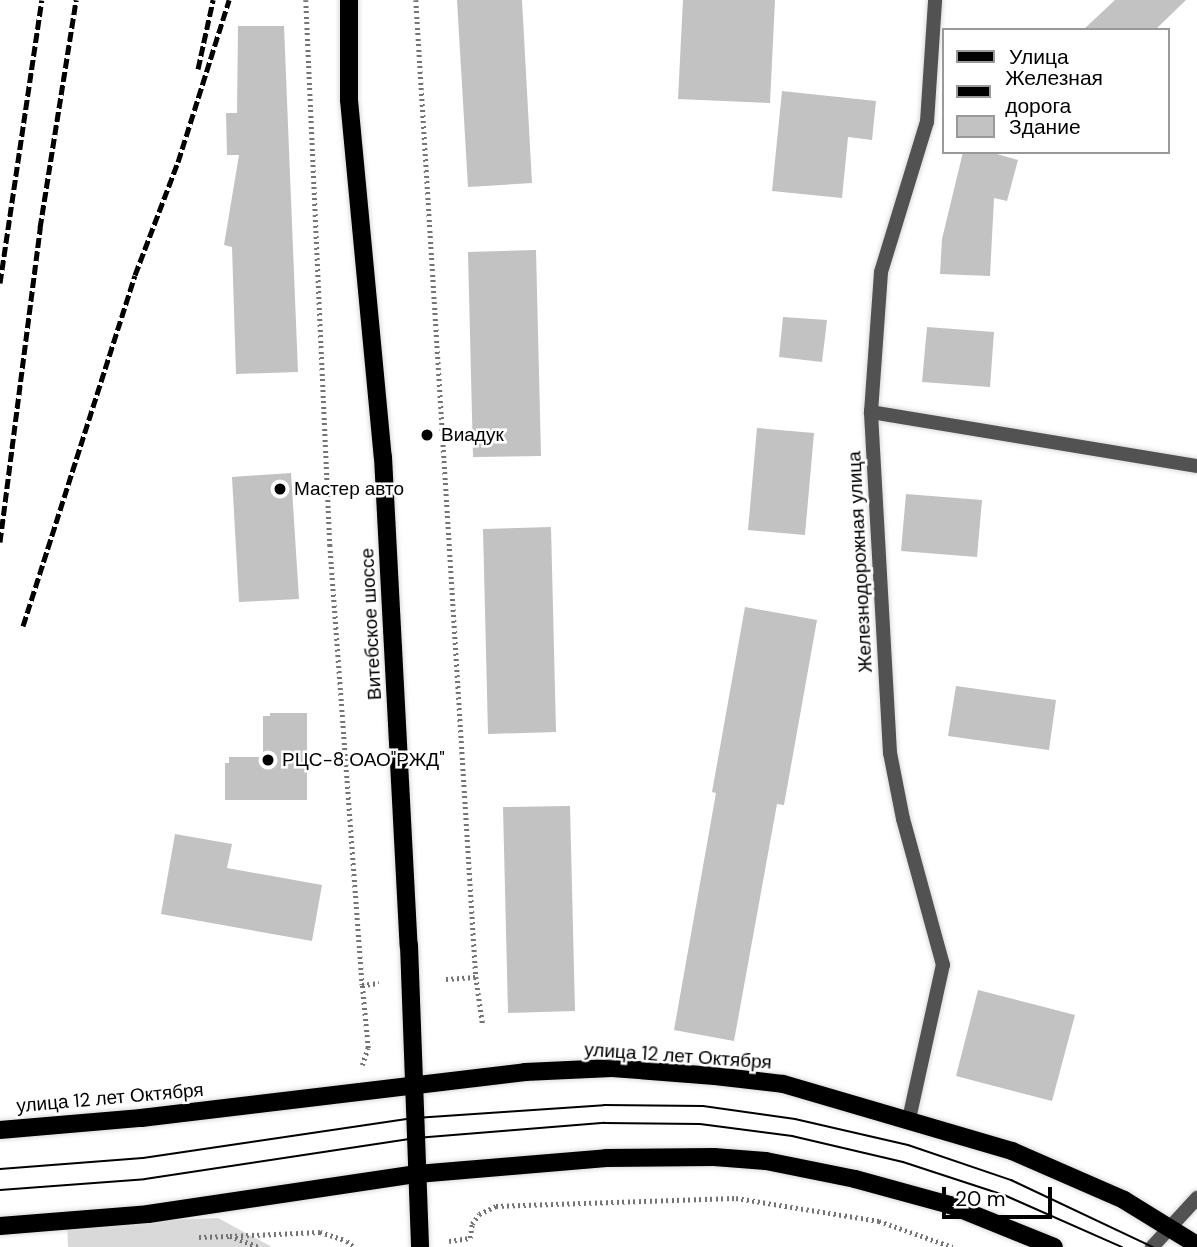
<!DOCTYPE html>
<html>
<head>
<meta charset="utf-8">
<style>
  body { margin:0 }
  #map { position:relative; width:1197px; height:1247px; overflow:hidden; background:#fff; font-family:"DM Sans",sans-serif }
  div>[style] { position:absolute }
  .green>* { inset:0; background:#d9d9d9 }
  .building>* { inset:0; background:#c2c2c2 }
  .path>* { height:4.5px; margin-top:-2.25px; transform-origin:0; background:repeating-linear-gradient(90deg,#747474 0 2px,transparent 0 5.5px) }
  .roads { filter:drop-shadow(0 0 2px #dbdbdb) drop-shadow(0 0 2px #dbdbdb) }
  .service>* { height:14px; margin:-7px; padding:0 7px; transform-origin:7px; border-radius:7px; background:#525252 }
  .minor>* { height:14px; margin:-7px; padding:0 7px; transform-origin:7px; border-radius:7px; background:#525252 }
  .primary>* { height:18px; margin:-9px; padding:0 9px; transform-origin:9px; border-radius:9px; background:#000 }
  .tram>* { height:2px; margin:-1px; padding:0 1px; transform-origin:1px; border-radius:1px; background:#000 }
  .rail>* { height:5px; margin-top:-2.5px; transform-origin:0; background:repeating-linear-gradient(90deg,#000 0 10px,transparent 0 13.5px) }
  .dots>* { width:19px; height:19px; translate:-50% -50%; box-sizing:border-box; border:4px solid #fff; border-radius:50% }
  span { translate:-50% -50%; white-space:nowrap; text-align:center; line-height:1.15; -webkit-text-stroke:5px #fff; paint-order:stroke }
  .poi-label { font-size:19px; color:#000 }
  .left { translate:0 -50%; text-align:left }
  .street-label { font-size:19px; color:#000 }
  .legend { position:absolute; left:942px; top:28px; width:228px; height:126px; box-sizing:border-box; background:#fff; border:2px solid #999; margin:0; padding:9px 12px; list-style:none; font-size:21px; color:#000 }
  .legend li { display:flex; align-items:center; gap:14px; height:35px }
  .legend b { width:35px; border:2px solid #999 }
  .scale { position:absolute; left:942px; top:1187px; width:110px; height:32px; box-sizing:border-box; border:4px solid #000; border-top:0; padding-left:9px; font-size:21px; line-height:24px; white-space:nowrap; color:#000; -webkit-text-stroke:5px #fff; paint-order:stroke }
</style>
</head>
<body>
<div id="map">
  <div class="green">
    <div style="clip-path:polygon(218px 1218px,272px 1247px,68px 1247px,67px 1224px)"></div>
  </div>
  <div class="building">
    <div style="clip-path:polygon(457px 0,522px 0,532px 183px,468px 187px)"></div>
    <div style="clip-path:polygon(683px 0,775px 0,770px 103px,678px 99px)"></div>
    <div style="clip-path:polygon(1115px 0,1186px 0,1155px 30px,1083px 30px)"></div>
    <div style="clip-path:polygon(238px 26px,284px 26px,298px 372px,236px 374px,232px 247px,224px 245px,239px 155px,227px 155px,226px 113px,237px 113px)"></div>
    <div style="clip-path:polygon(782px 91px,876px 101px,872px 140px,848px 137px,842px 198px,772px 191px)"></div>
    <div style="clip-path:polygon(963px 152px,990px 152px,1018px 160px,1007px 201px,994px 198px,990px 276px,940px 274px,942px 239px)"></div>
    <div style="clip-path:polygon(536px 250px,541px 456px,473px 457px,468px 252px)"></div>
    <div style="clip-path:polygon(783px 317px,827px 320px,822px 362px,779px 357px)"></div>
    <div style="clip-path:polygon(927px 327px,994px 332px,990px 387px,922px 382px)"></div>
    <div style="clip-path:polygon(757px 428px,814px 433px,805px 535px,748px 530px)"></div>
    <div style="clip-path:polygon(291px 473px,299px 599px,239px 602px,232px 477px)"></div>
    <div style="clip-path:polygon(906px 494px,982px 500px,977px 557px,901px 551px)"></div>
    <div style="clip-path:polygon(551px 527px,556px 732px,488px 734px,483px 529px)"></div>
    <div style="clip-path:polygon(745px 607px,817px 620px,784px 805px,777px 804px,734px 1041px,674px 1030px,716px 793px,712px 792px)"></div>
    <div style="clip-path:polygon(956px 686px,1056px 700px,1049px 750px,948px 736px)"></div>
    <div style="clip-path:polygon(270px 713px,307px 713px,307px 800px,225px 800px,225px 763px,229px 763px,229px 757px,263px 757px,263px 716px,270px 716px)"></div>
    <div style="clip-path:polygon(570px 806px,575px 1011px,508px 1013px,503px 807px)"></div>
    <div style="clip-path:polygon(175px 834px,232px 844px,227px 868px,322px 885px,312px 941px,161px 914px)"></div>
    <div style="clip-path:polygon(978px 990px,1075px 1015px,1052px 1101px,956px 1076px)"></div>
  </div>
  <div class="path">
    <div style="left:306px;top:0;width:546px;rotate:87.48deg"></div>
    <div style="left:330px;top:545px;width:441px;rotate:85.8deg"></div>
    <div style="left:416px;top:0;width:979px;rotate:86.49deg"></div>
    <div style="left:476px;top:977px;width:49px;rotate:81.9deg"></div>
    <div style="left:446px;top:979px;width:30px;rotate:-4deg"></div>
    <div style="left:362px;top:1065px;width:18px;rotate:-71deg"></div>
    <div style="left:368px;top:1048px;width:63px;rotate:-95.4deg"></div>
    <div style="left:362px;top:985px;width:17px;rotate:-7deg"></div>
    <div style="left:230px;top:1236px;width:90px;rotate:-2.5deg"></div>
    <div style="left:320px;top:1232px;width:28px;rotate:18deg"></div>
    <div style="left:347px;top:1241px;width:9px;rotate:41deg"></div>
    <div style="left:199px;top:1237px;width:31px;rotate:-2deg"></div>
    <div style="left:230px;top:1236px;width:30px;rotate:21deg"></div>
    <div style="left:449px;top:1241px;width:21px;rotate:-8deg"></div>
    <div style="left:470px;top:1238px;width:14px;rotate:-82deg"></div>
    <div style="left:472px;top:1224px;width:12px;rotate:-55deg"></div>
    <div style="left:479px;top:1214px;width:19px;rotate:-25deg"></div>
    <div style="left:496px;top:1206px;width:240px;rotate:-1.9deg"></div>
    <div style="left:736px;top:1198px;width:145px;rotate:9.1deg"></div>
    <div style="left:879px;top:1221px;width:78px;rotate:19.4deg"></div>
  </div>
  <div class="roads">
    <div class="service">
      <div style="left:871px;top:412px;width:330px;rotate:9.4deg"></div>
      <div style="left:1152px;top:1247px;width:67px;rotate:-47.4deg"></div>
    </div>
    <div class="minor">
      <div style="left:909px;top:1119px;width:158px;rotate:-77.6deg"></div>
      <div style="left:943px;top:965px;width:151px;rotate:-105.3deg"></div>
      <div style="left:903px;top:819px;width:67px;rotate:-101.1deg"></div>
      <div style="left:890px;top:753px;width:342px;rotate:-93.2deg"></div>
      <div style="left:871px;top:412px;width:140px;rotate:-85.9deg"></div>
      <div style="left:881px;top:272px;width:157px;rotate:-73deg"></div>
      <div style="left:927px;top:122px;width:122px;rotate:-86.2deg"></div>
    </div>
    <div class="primary">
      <div style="left:349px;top:0;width:100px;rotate:90deg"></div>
      <div style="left:349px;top:100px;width:359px;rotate:84.6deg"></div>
      <div style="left:383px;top:457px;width:489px;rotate:87deg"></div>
      <div style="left:409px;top:945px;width:302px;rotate:87.9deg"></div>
      <div style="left:0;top:1130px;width:142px;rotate:-4.9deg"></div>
      <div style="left:141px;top:1118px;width:387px;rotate:-6.8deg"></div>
      <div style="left:525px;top:1072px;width:87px;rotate:-2.6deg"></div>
      <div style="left:612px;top:1068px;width:103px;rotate:4.4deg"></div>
      <div style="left:715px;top:1076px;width:68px;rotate:6.7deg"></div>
      <div style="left:783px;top:1084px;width:239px;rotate:16.3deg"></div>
      <div style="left:1012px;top:1151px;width:122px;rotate:23.6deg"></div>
      <div style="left:1124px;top:1200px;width:86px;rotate:31.7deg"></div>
      <div style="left:0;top:1226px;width:148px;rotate:-4.6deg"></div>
      <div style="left:148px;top:1214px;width:272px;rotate:-8.5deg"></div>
      <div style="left:417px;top:1174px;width:190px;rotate:-4.8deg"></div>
      <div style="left:606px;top:1158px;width:108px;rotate:-0.5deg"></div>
      <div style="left:714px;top:1157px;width:52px;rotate:4.4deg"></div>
      <div style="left:766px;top:1161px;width:91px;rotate:11.4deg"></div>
      <div style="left:855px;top:1179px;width:98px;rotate:15.3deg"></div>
      <div style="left:950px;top:1205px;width:112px;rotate:22deg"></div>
    </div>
  </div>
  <div class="tram">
    <div style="left:0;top:1169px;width:143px;rotate:-4.4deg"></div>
    <div style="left:143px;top:1158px;width:275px;rotate:-8.4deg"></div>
    <div style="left:415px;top:1118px;width:189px;rotate:-3.9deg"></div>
    <div style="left:604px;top:1105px;width:99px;rotate:0.6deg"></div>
    <div style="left:703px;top:1106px;width:93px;rotate:8deg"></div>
    <div style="left:795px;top:1119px;width:116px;rotate:13deg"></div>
    <div style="left:908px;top:1145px;width:109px;rotate:18.8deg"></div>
    <div style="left:1011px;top:1180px;width:157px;rotate:25.3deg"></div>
    <div style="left:0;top:1190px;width:145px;rotate:-4.3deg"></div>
    <div style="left:145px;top:1179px;width:274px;rotate:-8.6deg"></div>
    <div style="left:416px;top:1138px;width:189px;rotate:-4.6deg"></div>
    <div style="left:604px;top:1123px;width:96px;rotate:0.6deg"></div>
    <div style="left:700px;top:1124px;width:93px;rotate:7.4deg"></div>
    <div style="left:792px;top:1136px;width:114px;rotate:13.2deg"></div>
    <div style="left:903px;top:1162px;width:106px;rotate:18.1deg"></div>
    <div style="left:1004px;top:1195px;width:129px;rotate:23.8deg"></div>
  </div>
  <div class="rail">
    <div style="left:198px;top:69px;width:71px;rotate:-77.7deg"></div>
    <div style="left:0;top:283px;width:286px;rotate:-81.6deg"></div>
    <div style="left:0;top:542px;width:317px;rotate:-82.7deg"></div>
    <div style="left:40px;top:228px;width:231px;rotate:-81deg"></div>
    <div style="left:23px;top:626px;width:368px;rotate:-72.3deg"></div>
    <div style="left:135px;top:275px;width:121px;rotate:-69.2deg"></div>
    <div style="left:178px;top:162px;width:170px;rotate:-72.5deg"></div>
  </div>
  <div class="dots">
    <div style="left:427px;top:435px;background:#000"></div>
    <div style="left:280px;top:489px;background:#000"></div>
    <div style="left:268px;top:760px;background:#000"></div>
  </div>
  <div class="poi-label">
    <span class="left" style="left:441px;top:435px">Виадук</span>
    <span class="left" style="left:294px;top:489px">Мастер авто</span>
    <span class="left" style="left:282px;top:760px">РЦС-8 ОАО"РЖД"</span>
  </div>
  <div class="street-label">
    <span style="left:860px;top:562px;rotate:-93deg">Железнодорожная улица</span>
    <span style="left:371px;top:624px;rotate:-93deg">Витебское шоссе</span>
    <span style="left:678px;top:1056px;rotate:4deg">улица 12 лет Октября</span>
    <span style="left:110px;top:1098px;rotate:-5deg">улица 12 лет Октября</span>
  </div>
  <ul class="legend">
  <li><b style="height:9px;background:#000"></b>Улица</li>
  <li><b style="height:9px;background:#000"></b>Железная дорога</li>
  <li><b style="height:19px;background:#c2c2c2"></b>Здание</li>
  </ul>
  <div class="scale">20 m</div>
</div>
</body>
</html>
